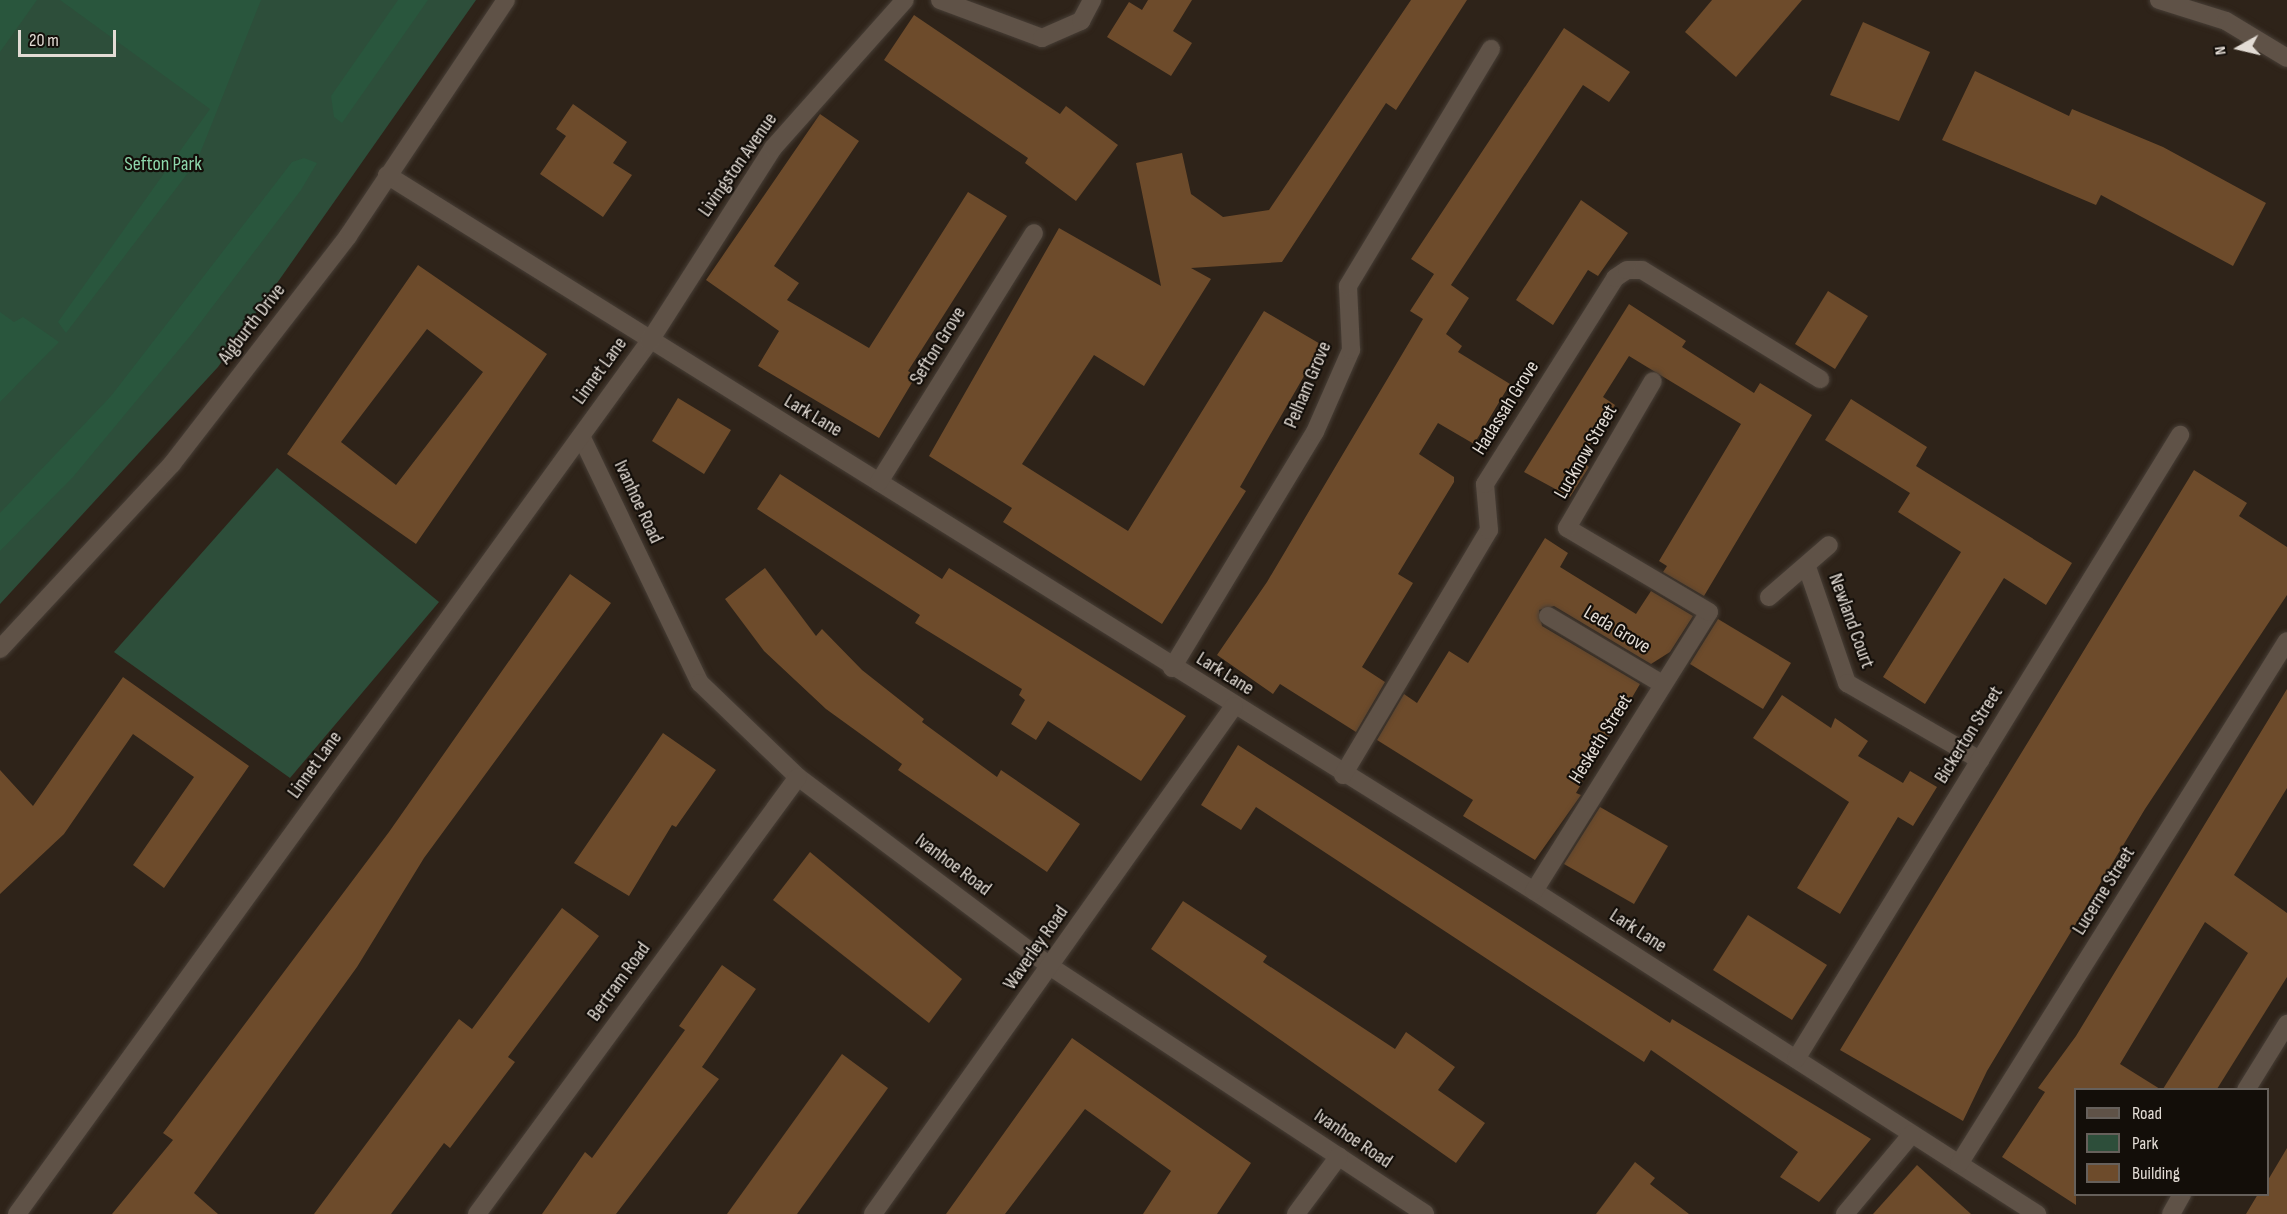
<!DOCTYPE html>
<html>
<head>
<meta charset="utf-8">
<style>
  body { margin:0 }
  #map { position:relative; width:2287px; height:1214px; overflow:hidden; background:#2e2319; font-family:"Sofia Sans Condensed",sans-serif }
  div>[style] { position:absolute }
  .green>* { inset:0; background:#2d4e3a }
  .forest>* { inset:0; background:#29563d }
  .building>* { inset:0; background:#6d4b2b }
  .roads { filter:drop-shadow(0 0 2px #473e36) drop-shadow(0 0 2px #473e36) }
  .minor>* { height:18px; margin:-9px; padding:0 9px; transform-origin:9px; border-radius:9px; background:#5f5247 }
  span { translate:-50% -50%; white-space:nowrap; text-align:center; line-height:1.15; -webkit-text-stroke:4.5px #130e09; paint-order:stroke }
  .park-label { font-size:20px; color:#8ed7ac }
  .street-label { font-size:20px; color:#e3dcd5 }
  .legend { position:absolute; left:2074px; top:1088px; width:195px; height:108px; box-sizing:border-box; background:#130e09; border:2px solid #66605b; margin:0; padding:8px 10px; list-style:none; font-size:18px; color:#e3dcd5 }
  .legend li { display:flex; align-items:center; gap:12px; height:30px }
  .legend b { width:30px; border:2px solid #66605b }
  .north { position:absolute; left:2209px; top:18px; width:60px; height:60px; -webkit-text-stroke:4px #130e09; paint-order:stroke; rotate:262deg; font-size:16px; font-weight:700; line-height:24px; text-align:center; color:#e3dcd5 }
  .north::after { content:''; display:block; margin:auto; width:21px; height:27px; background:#e3dcd5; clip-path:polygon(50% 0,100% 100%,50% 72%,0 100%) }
  .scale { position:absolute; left:18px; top:30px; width:98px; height:27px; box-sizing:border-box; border:3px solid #e3dcd5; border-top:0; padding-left:8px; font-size:18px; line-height:21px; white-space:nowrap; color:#e3dcd5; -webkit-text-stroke:4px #130e09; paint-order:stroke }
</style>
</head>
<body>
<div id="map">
  <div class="green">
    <div style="clip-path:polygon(0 0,476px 0,218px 367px,0 604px)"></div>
    <div style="clip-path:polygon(277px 468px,439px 602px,290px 778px,114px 652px)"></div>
  </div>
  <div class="forest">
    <div style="clip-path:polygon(0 0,37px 0,0 52px)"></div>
    <div style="clip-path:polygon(60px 0,261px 0,197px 161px,66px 333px,58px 322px,210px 109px)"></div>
    <div style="clip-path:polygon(398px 0,428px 0,342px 123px,334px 117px,331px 96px)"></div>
    <div style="clip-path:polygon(304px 158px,317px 163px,301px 190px,191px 335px,73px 477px,0 551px,0 513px,111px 396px,292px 162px)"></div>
    <div style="clip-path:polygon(0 312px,14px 322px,23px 317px,59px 342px,0 402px)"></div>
  </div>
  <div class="building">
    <div style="clip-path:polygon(1148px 0,1192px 0,1173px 31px,1192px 43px,1171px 76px,1107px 37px,1129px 2px,1142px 10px)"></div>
    <div style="clip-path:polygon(1411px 0,1467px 0,1396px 110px,1386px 103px,1282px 262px,1191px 268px,1211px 279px,1144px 386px,1094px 355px,1022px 464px,1128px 531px,1264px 311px,1322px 345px,1240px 487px,1246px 491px,1162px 624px,1003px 522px,1012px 508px,929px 456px,1059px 228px,1161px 286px,1136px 163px,1182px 153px,1191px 194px,1223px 217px,1269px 210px)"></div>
    <div style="clip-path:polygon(1712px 0,1802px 0,1736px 77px,1685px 32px)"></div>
    <div style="clip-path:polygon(914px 15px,1060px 114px,1066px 106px,1118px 145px,1076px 201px,1025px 163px,1028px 158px,884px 60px)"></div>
    <div style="clip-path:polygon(1863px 22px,1930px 52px,1899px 121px,1830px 95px)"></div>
    <div style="clip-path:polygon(1564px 28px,1630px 72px,1609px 102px,1583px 85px,1451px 285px,1469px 298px,1446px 334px,1462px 346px,1458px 352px,1510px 384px,1474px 444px,1438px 423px,1419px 454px,1454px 477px,1454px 482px,1398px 574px,1413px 583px,1362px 667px,1385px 682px,1356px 732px,1280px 684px,1273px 694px,1217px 655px,1267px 582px,1423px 319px,1410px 311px,1434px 274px,1411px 259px)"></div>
    <div style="clip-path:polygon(1975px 71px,2069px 116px,2072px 109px,2163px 147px,2266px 203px,2233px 266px,2101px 195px,2096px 205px,1942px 140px)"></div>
    <div style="clip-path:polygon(573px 104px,627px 142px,613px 163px,632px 175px,603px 217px,540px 174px,566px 136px,556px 129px)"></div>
    <div style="clip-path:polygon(820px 114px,859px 141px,774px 266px,799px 283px,787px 300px,869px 348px,968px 192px,1007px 216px,908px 371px,916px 376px,879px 438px,758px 366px,779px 331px,706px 280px)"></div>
    <div style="clip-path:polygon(1581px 200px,1628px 233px,1598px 276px,1588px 270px,1553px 325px,1516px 300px)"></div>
    <div style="clip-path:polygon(evenodd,418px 265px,547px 354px,416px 544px,287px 454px,418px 265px,427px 329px,483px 372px,396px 485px,341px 442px,427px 329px)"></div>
    <div style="clip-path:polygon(1828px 291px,1868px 316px,1835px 369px,1795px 344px)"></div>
    <div style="clip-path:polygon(1629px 304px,1686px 341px,1682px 347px,1754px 393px,1760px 383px,1812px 415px,1704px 596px,1663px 572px,1667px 566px,1659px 561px,1741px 424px,1629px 356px,1603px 397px,1615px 405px,1580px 461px,1589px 467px,1570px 497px,1524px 472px)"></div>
    <div style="clip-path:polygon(678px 398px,731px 430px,704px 474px,652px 441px)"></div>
    <div style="clip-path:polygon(1851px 399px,1927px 447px,1916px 466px,2072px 563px,2046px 605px,2004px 578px,1925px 704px,1883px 677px,1961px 552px,1898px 512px,1910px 493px,1825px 440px)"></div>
    <div style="clip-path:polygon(2194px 470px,2247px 503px,2239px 516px,2287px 547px,2287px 595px,2145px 809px,1987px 1071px,1963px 1121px,1840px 1050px)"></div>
    <div style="clip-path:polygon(780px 474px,942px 579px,949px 568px,1186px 716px,1141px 781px,1048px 721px,1036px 740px,1011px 724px,1025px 700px,1019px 695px,1022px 689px,915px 623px,920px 615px,757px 509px)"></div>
    <div style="clip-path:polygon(1545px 538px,1568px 553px,1560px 567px,1636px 614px,1651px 591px,1693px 616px,1670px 652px,1651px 664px,1554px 606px,1539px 610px,1542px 626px,1640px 684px,1576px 793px,1581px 795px,1535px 860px,1463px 816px,1473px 800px,1377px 740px,1404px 694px,1417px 703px,1449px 651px,1468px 663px)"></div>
    <div style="clip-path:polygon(765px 568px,816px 636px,822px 629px,862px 670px,924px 719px,922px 722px,997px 777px,1001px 770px,1080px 824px,1047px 872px,898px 770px,902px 764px,826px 709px,764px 651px,725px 599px)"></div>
    <div style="clip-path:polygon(570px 574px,611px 603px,424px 858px,357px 967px,194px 1193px,218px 1214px,112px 1214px,173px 1140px,163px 1133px,389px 832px)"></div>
    <div style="clip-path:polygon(1718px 619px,1791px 663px,1763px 709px,1690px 664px)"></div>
    <div style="clip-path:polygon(123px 677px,249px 766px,164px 888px,133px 865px,194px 777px,133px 734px,64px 834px,0 894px,0 770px,33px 806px)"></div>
    <div style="clip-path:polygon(2287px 689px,2287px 788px,2234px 875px,2287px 913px,2287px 977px,2217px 1089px,2163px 1089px,2248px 953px,2205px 922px,2120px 1064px,2160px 1089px,2076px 1089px,2076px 1205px,2002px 1157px,2045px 1092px,2038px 1088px,2076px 1036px)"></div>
    <div style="clip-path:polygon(1782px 695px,1831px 728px,1835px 718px,1868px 741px,1858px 756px,1903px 783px,1910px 771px,1937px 787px,1913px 826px,1898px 817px,1840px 914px,1797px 888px,1849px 802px,1753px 738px)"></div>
    <div style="clip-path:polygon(663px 733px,716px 770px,676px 827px,672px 825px,629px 896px,574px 863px)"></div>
    <div style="clip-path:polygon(1238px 745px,1670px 1023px,1672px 1019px,1871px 1139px,1819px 1202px,1780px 1177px,1798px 1152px,1651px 1050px,1644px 1062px,1256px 807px,1241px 830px,1201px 805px)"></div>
    <div style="clip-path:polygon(1600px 807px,1668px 846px,1634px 904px,1564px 864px)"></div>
    <div style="clip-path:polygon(810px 852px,962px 979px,929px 1023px,773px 900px)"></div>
    <div style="clip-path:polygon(1183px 901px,1267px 956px,1263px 962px,1395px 1049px,1406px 1032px,1455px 1067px,1438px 1090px,1485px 1123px,1456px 1163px,1151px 949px)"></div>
    <div style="clip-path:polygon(562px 908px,599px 936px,508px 1057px,515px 1062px,450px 1148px,444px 1143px,391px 1214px,314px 1214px,459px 1019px,472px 1029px)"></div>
    <div style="clip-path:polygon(1748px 915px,1827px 965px,1792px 1020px,1713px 970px)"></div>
    <div style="clip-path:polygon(722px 965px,756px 989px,702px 1067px,719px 1079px,616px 1214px,542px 1214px,585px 1152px,592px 1158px,685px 1030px,679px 1026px)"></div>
    <div style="clip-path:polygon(1072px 1038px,1251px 1163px,1217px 1214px,1143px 1214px,1171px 1171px,1085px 1109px,1005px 1214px,946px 1214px)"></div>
    <div style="clip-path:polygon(842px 1054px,888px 1088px,797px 1214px,727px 1214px)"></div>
    <div style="clip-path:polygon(2287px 1148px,2287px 1214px,2246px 1214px,2258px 1194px,2268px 1194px,2268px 1180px)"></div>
    <div style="clip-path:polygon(1635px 1162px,1655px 1178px,1650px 1184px,1689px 1214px,1596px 1214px)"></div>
    <div style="clip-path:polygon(1917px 1165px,1971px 1214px,1873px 1214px)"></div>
  </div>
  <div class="roads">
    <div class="minor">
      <div style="left:940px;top:0;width:109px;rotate:20.4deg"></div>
      <div style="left:1042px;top:38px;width:43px;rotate:-23.6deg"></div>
      <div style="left:1081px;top:21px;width:24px;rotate:-62deg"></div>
      <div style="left:2159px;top:0;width:70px;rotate:17.4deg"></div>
      <div style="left:2226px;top:21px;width:71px;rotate:31.2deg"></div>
      <div style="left:387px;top:175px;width:1352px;rotate:31.97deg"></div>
      <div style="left:1534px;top:891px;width:598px;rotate:32.71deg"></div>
      <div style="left:581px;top:436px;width:274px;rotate:64.3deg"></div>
      <div style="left:700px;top:683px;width:136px;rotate:43.8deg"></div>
      <div style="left:798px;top:777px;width:316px;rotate:36.9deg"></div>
      <div style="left:1051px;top:967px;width:448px;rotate:33.4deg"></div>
      <div style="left:879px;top:482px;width:293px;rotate:-58.1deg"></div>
      <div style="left:1807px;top:567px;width:123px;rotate:71deg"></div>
      <div style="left:1847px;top:683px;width:154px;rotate:30.1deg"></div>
      <div style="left:1769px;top:597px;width:79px;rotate:-40.9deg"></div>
      <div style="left:1548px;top:616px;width:133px;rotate:30.8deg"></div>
      <div style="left:0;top:649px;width:253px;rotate:-47.1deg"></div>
      <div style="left:172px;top:464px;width:288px;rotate:-52.3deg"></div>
      <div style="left:348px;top:236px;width:284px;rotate:-56.2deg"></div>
      <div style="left:1172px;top:668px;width:276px;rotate:-58.8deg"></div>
      <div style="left:1315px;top:432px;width:90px;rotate:-66.3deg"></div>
      <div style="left:1351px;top:350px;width:64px;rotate:-92.7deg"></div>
      <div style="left:1348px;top:286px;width:277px;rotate:-58.9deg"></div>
      <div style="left:1343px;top:775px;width:285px;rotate:-59.2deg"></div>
      <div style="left:1489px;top:530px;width:46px;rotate:-95deg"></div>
      <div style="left:1485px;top:484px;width:244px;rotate:-57.7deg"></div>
      <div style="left:1615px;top:278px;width:14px;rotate:-34deg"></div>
      <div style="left:1627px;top:270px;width:15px"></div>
      <div style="left:1642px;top:270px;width:209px;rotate:31.5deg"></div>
      <div style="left:1534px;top:891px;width:329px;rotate:-57.9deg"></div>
      <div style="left:1709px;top:612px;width:165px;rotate:-149.4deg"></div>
      <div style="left:1567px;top:528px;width:170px;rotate:-59.7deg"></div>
      <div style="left:1796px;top:1059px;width:733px;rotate:-58.39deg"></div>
      <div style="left:2246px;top:1090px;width:78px;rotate:-58.2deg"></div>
      <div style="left:1959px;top:1164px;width:617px;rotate:-57.91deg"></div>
      <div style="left:17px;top:1214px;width:1077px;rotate:-54.07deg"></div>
      <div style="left:649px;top:342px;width:230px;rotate:-57.4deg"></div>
      <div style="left:773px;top:148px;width:198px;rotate:-48.3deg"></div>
      <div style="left:477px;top:1214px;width:542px;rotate:-53.7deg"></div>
      <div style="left:873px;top:1214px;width:623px;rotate:-54.6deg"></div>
      <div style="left:1296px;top:1214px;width:72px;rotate:-53.4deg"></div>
      <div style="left:1845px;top:1214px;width:104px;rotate:-50.1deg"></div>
      <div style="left:2171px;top:1214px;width:23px;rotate:-61deg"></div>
    </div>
  </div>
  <div class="park-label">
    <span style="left:163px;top:164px">Sefton Park</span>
  </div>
  <div class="street-label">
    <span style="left:738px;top:165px;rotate:-55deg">Livingston Avenue</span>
    <span style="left:252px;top:324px;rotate:-52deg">Aigburth Drive</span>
    <span style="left:938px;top:346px;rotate:-58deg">Sefton Grove</span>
    <span style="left:600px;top:371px;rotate:-54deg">Linnet Lane</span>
    <span style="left:1308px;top:385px;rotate:-67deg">Pelham Grove</span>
    <span style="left:1506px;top:408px;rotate:-58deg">Hadassah Grove</span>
    <span style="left:813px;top:416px;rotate:31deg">Lark Lane</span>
    <span style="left:1586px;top:452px;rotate:-60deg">Lucknow Street</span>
    <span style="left:638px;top:502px;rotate:65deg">Ivanhoe Road</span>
    <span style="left:1851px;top:621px;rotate:70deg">Newland Court</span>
    <span style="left:1617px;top:630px;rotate:31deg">Leda Grove</span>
    <span style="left:1225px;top:674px;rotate:32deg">Lark Lane</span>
    <span style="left:1969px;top:735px;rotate:-58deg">Bickerton Street</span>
    <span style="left:1601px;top:739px;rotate:-58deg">Hesketh Street</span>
    <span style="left:315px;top:765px;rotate:-54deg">Linnet Lane</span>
    <span style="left:953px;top:865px;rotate:37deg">Ivanhoe Road</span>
    <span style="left:2104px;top:891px;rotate:-58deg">Lucerne Street</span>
    <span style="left:1638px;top:931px;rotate:33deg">Lark Lane</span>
    <span style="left:1036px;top:948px;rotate:-55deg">Waverley Road</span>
    <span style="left:619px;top:982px;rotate:-54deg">Bertram Road</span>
    <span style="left:1353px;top:1139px;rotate:34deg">Ivanhoe Road</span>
  </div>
  <ul class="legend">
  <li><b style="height:8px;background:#5f5247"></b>Road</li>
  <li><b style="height:16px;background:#2d4e3a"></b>Park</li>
  <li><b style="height:16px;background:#6d4b2b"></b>Building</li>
  </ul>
  <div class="north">N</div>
  <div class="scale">20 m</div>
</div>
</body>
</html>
